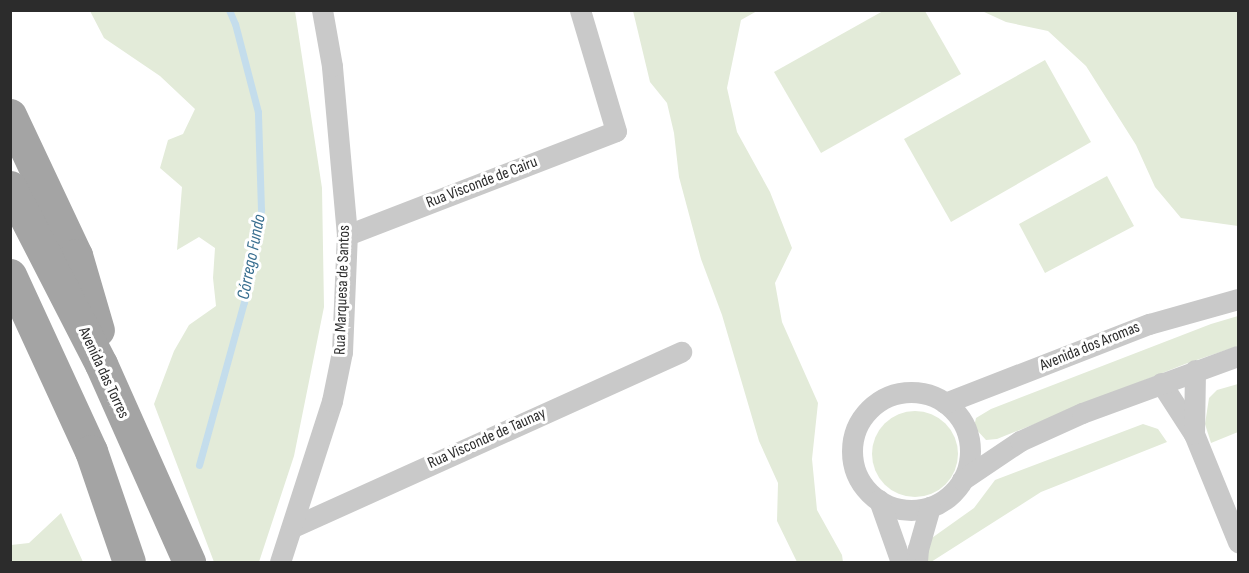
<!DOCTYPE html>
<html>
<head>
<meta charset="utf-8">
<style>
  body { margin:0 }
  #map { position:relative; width:1249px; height:573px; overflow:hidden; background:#fff; font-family:"Sofia Sans Condensed",sans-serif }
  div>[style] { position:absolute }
  .green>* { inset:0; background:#e3ebd9 }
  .round { border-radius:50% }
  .stream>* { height:7px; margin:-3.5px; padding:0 3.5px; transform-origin:3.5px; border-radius:3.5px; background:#c4ddec }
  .street>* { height:21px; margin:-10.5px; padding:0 10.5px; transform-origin:10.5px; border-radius:10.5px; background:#c9c9c9 }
  .street>.ring { margin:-10.5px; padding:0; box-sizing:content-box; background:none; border:21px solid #c9c9c9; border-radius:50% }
  .primary>* { height:33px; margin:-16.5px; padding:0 16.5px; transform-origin:16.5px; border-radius:16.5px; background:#a4a4a4 }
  span { translate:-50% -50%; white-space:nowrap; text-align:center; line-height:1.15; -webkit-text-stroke:6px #fff; paint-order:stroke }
  .street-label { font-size:16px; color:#2c2c2c }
  .water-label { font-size:18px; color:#396f90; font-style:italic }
  .frame { position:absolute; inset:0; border:12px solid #2c2c2c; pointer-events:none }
</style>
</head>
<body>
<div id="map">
  <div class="green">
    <div style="clip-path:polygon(90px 11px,295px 11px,322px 188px,324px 307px,294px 456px,259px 562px,214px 562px,154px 404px,174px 351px,189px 325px,216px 306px,213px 278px,215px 248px,199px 237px,177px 250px,182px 187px,160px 168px,168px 140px,183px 134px,195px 109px,160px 76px,104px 38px)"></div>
    <div style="clip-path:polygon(633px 11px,757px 11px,741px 20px,727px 88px,737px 132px,770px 192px,792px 248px,775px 283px,782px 322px,818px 403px,812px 459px,817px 510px,842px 555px,843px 562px,797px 562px,777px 521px,778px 483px,759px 441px,722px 315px,701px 259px,679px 177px,674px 133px,667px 103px,650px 82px)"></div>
    <div style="clip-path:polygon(925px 11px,961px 74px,821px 153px,774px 72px,883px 11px)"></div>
    <div style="clip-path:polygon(982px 11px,1238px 11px,1238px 226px,1181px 218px,1155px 187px,1136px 145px,1086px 66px,1048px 31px,1006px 22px)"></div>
    <div style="clip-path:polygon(1045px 60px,1091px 142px,951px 222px,904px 139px)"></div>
    <div style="clip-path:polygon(1107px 176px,1134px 226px,1045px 273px,1019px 224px)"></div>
    <div style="clip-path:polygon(1238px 316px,1238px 346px,1185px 364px,997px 439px,986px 440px,974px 427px,976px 418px,991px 409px,1211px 324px)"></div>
    <div style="clip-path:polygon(1238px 384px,1238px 432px,1211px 443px,1205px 424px,1209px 398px,1217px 390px)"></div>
    <div class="round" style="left:872px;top:411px;width:86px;height:86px"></div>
    <div style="clip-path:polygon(1143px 424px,1158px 429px,1167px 442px,1041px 492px,931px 562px,925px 562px,929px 540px,974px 508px,995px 480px)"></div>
    <div style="clip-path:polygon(61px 513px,83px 562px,11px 562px,11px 545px,29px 543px)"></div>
  </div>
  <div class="stream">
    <div style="left:199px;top:465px;width:169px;rotate:-74.6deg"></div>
    <div style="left:244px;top:302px;width:94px;rotate:-79.5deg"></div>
    <div style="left:261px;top:210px;width:98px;rotate:-91.8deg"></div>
    <div style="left:258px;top:112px;width:91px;rotate:-104.6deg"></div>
    <div style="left:235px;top:24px;width:15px;rotate:-113deg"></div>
  </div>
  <div class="street">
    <div style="left:347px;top:235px;width:288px;rotate:-21.1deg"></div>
    <div style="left:616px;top:131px;width:126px;rotate:-106.6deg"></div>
    <div style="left:1161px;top:383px;width:61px;rotate:57.1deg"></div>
    <div style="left:1194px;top:434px;width:117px;rotate:67.8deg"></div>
    <div class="ring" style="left:852px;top:392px;width:97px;height:97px"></div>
    <div style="left:945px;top:403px;width:219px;rotate:-21.2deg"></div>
    <div style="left:1149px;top:324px;width:92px;rotate:-15.7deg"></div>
    <div style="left:1194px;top:434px;width:64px;rotate:-89.1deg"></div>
    <div style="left:962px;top:480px;width:70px;rotate:-33.9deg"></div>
    <div style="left:1020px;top:441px;width:68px;rotate:-24.3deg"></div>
    <div style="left:1082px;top:413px;width:166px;rotate:-20.1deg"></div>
    <div style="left:879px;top:500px;width:66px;rotate:70.5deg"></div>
    <div style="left:293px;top:527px;width:426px;rotate:-24.3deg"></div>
    <div style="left:280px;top:562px;width:169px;rotate:-72.1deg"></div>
    <div style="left:332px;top:401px;width:50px;rotate:-78.5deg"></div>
    <div style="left:342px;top:352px;width:117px;rotate:-87.6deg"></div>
    <div style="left:347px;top:235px;width:170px;rotate:-95.1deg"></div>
    <div style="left:332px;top:66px;width:57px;rotate:-100.1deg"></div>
    <div style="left:917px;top:562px;width:13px;rotate:-86deg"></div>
    <div style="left:918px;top:549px;width:44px;rotate:-74.1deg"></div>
  </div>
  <div class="primary">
    <div style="left:10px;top:115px;width:155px;rotate:64.8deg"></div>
    <div style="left:76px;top:255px;width:78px;rotate:73.7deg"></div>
    <div style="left:10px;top:187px;width:199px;rotate:62.8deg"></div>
    <div style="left:101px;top:364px;width:217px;rotate:66deg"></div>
    <div style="left:10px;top:275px;width:194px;rotate:65.3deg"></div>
    <div style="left:91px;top:451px;width:117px;rotate:71.1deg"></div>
  </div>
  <div class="street-label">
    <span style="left:482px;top:183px;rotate:-21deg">Rua Visconde de Cairu</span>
    <span style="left:343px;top:290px;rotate:-88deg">Rua Marquesa de Santos</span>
    <span style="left:1090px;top:347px;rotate:-22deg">Avenida dos Aromas</span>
    <span style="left:103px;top:373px;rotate:65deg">Avenida das Torres</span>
    <span style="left:487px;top:439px;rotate:-24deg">Rua Visconde de Taunay</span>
  </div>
  <div class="water-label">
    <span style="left:252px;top:257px;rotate:-79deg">Córrego Fundo</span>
  </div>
  <div class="frame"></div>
</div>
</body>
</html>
